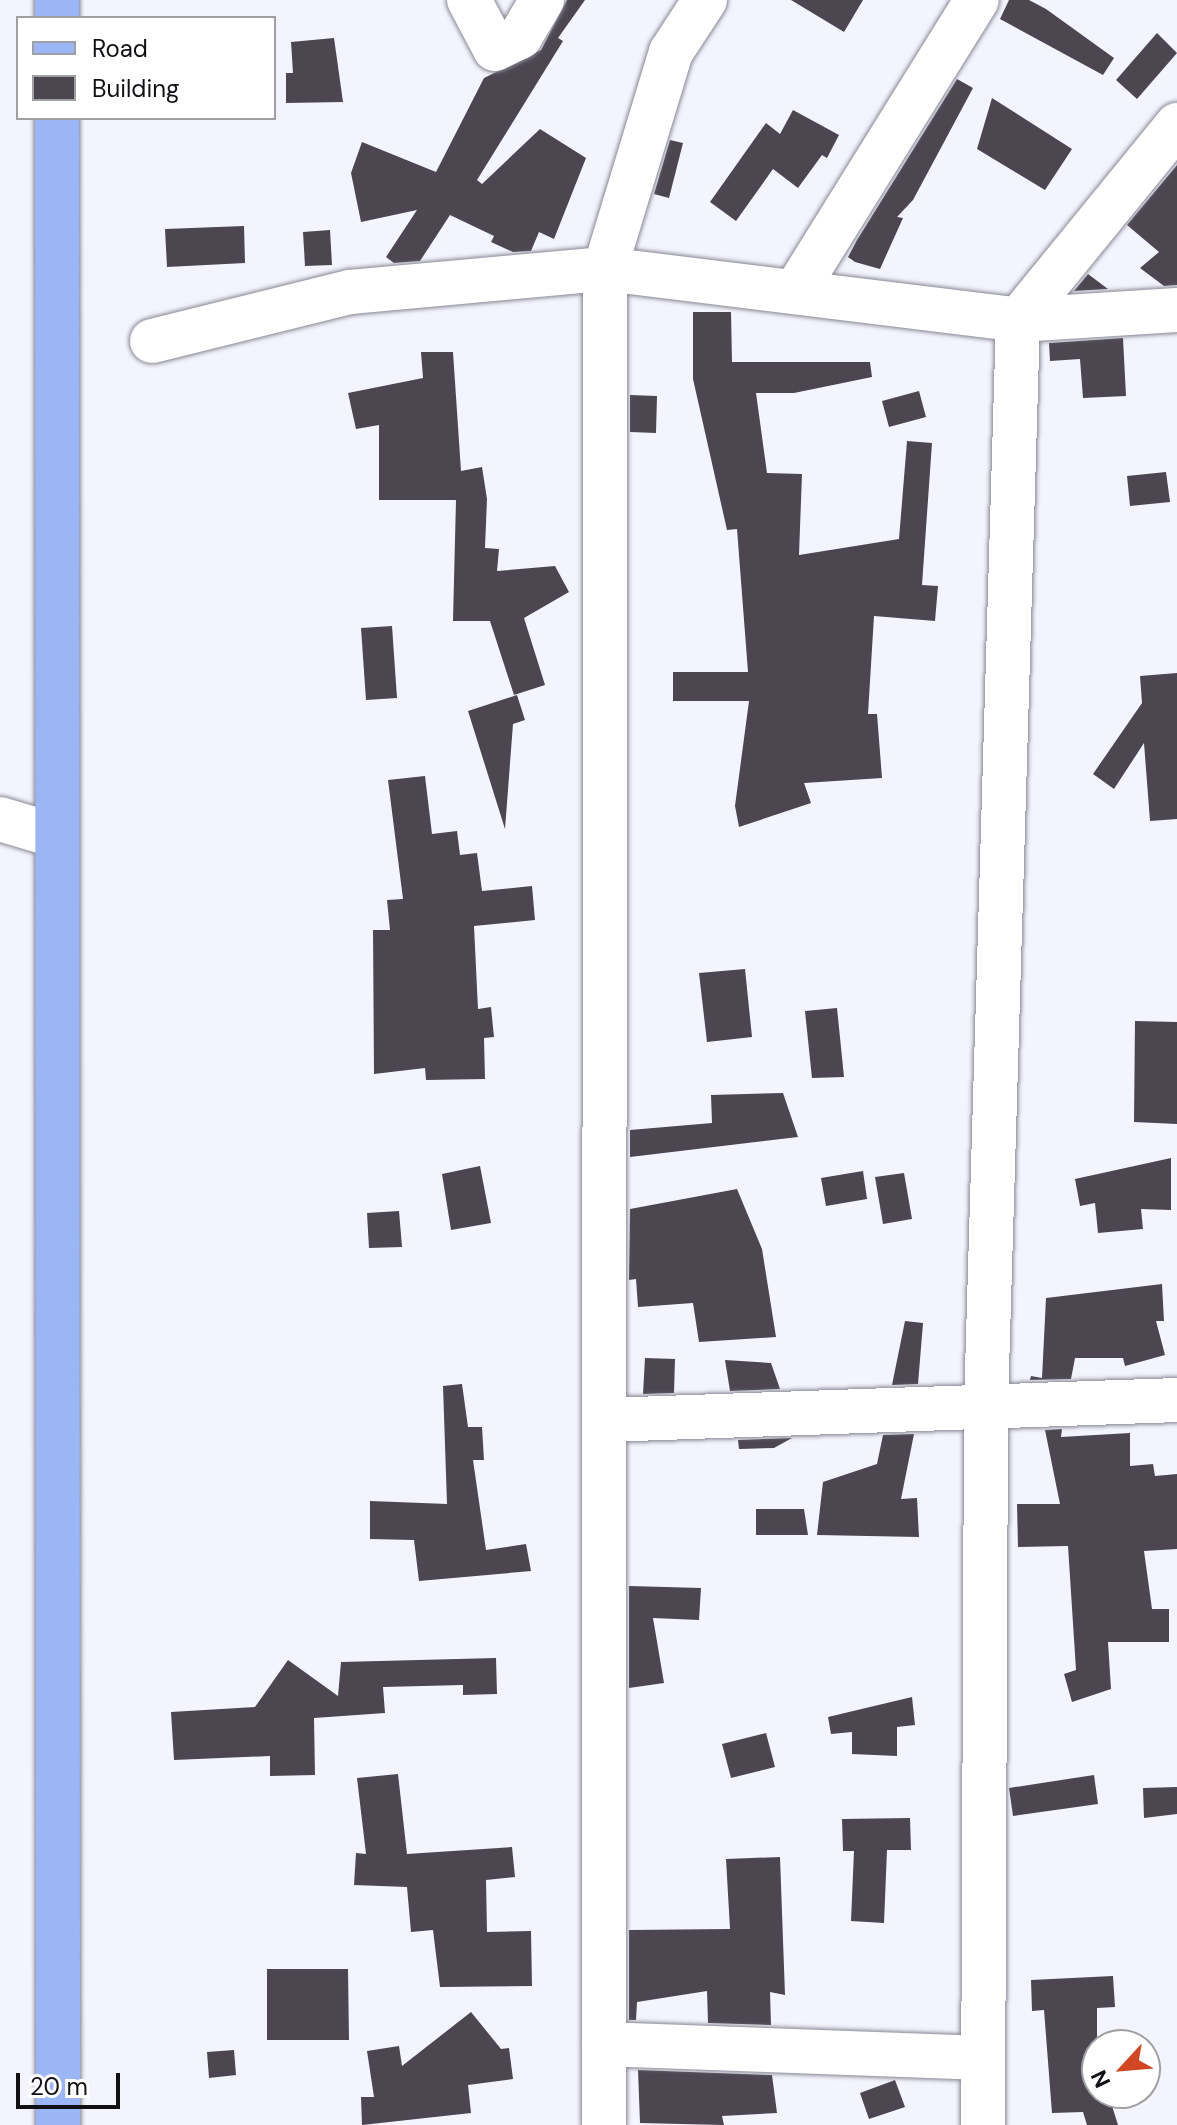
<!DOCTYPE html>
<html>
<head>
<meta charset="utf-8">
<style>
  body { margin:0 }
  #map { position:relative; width:1177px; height:2125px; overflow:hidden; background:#f4f4fe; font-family:"DM Sans",sans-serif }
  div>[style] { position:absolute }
  .building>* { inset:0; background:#4b4650 }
  .roads { filter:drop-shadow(0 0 2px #888894) drop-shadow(0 0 2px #888894) }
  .minor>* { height:44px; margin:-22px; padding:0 22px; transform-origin:22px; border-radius:22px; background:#fff }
  .major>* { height:44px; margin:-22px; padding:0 22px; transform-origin:22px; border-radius:22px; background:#9cb5f4 }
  span { translate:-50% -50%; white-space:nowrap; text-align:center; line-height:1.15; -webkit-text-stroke:8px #fff; paint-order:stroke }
  .legend { position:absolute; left:16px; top:16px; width:260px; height:104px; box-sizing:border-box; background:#fff; border:2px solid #a09fa1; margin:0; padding:10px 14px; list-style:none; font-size:24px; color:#111015 }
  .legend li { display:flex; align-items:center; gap:16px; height:40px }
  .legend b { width:40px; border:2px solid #a09fa1 }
  .north { position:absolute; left:1081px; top:2029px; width:80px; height:80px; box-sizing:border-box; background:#fff; border:2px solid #a09fa1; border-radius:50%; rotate:244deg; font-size:22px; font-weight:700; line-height:32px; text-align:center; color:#111015 }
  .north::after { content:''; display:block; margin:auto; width:28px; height:36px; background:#d14723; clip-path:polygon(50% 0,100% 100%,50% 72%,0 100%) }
  .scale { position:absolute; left:16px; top:2073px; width:104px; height:36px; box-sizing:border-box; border:4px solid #111015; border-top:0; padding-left:10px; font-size:24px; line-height:28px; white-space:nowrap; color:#111015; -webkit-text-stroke:6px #fff; paint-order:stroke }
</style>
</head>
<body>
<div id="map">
  <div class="building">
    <div style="clip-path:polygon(567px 0,585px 0,558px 38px,563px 41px,477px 180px,482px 184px,540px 129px,586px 158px,554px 239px,539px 232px,531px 251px,513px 252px,491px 242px,494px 236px,450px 215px,420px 261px,394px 263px,386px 257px,417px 210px,361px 222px,351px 173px,362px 142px,436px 172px,484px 78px,541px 50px)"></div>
    <div style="clip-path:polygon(791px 0,863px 0,844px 32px)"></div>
    <div style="clip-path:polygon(1009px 0,1029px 0,1046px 9px,1114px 58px,1103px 75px,1000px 19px)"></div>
    <div style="clip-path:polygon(1157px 33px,1177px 53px,1137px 99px,1116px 80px)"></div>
    <div style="clip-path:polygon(334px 38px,343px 102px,286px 103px,286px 73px,293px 73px,291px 42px)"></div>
    <div style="clip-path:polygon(957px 79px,973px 88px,913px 200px,897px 217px,903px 218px,880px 269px,855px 262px,848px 257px,857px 240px)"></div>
    <div style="clip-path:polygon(992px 98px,1072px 149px,1045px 190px,977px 149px)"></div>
    <div style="clip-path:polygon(793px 110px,839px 135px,827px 158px,822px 155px,798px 188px,773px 169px,736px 221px,710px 202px,766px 123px,780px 134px)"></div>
    <div style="clip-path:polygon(670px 140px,683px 143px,669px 198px,654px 194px)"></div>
    <div style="clip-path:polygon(1177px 165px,1177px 285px,1164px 286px,1140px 268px,1159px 252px,1127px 225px)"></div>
    <div style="clip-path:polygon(244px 226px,245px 263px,167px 267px,165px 229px)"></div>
    <div style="clip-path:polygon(330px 230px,332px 265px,305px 266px,303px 232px)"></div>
    <div style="clip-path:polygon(1088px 274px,1108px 289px,1074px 291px)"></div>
    <div style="clip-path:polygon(693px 312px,731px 312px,732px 362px,870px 362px,872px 377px,794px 393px,756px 393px,767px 473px,802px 474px,799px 555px,899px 539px,907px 441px,932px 443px,922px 585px,938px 586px,935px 621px,874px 616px,868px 714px,877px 714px,882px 778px,804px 783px,811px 803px,739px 827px,735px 806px,749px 701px,673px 701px,673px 672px,748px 672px,737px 529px,727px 530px,693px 379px)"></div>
    <div style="clip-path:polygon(1123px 338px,1126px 396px,1083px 398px,1080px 359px,1050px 361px,1049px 343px)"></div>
    <div style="clip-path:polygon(421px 352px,453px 352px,461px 471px,482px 467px,487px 499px,485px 548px,499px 549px,497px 571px,555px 566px,569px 592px,524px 618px,545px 685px,514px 695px,490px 621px,453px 621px,456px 500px,379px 500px,379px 425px,356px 429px,348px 393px,423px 378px)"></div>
    <div style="clip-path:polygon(919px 391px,926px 417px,889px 427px,882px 401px)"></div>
    <div style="clip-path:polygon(630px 395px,657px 396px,656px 433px,630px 432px)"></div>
    <div style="clip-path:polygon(1166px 472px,1170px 502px,1130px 506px,1127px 476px)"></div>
    <div style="clip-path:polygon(392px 626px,397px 698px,366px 700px,361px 628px)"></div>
    <div style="clip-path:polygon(1177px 673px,1177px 819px,1150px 821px,1144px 743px,1114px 789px,1093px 774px,1142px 703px,1140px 676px)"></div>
    <div style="clip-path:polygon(517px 695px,525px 720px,513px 724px,505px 829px,468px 711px)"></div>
    <div style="clip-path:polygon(425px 776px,432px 834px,457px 831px,460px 855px,477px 853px,482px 891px,532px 886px,535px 920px,474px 926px,478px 1009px,491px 1007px,494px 1037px,484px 1038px,485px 1079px,426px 1080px,425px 1068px,374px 1074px,373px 930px,390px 930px,387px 900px,403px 899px,388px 780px)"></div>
    <div style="clip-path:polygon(745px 969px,752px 1037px,707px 1042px,699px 973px)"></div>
    <div style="clip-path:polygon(837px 1008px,844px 1077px,812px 1078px,805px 1011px)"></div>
    <div style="clip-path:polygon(1135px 1021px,1177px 1022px,1177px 1124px,1134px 1122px)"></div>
    <div style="clip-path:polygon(783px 1093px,798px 1137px,630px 1157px,630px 1130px,712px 1123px,711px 1095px)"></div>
    <div style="clip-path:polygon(1171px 1158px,1171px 1210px,1141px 1209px,1143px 1229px,1098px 1233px,1095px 1203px,1080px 1206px,1075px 1179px)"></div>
    <div style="clip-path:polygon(480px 1166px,491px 1223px,451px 1230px,442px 1174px)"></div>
    <div style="clip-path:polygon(863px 1171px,867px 1199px,826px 1206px,821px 1178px)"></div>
    <div style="clip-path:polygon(904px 1173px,912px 1219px,883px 1224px,875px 1177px)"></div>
    <div style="clip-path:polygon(737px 1189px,762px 1249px,776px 1337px,699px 1342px,693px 1303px,638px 1307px,636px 1279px,629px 1280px,630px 1209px)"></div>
    <div style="clip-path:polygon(399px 1211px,402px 1247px,369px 1248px,367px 1213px)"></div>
    <div style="clip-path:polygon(1162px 1284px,1164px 1321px,1156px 1321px,1165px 1355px,1125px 1366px,1123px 1358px,1075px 1358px,1071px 1379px,1030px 1380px,1031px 1376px,1042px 1378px,1046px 1298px)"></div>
    <div style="clip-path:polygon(905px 1321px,923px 1323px,918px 1384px,892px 1385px)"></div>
    <div style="clip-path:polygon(645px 1358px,675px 1359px,674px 1393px,643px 1394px)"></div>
    <div style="clip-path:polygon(725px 1360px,771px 1363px,780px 1389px,730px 1391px)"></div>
    <div style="clip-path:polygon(462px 1384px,468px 1427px,482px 1427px,484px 1460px,473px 1460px,486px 1550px,526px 1544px,531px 1571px,419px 1581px,414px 1540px,370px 1539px,370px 1501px,447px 1504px,443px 1386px)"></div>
    <div style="clip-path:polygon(1062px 1429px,1061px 1437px,1130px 1433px,1130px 1466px,1153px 1464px,1155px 1476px,1177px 1474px,1177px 1549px,1144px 1551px,1152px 1609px,1169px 1609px,1169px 1642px,1108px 1642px,1111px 1689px,1072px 1702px,1064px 1674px,1076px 1670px,1068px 1546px,1018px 1547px,1017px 1504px,1060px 1504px,1045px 1430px)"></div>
    <div style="clip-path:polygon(914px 1434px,901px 1499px,917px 1498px,919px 1537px,817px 1535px,823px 1482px,877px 1464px,883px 1435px)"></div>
    <div style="clip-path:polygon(792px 1438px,774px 1448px,739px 1449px,738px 1440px)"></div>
    <div style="clip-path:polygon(756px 1509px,804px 1509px,808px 1535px,756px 1535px)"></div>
    <div style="clip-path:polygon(629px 1586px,701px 1588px,699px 1620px,653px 1618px,664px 1683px,629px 1688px)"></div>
    <div style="clip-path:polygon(496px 1658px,497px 1694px,463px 1695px,463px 1685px,383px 1687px,385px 1713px,314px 1718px,315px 1775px,270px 1776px,270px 1756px,174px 1760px,171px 1712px,255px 1707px,288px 1660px,338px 1696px,341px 1662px)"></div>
    <div style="clip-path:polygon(912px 1697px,915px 1725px,897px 1727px,897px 1756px,852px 1754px,852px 1732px,831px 1734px,828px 1717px)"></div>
    <div style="clip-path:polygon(766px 1733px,775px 1767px,731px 1778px,722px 1744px)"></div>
    <div style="clip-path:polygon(398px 1774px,407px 1854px,512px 1847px,515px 1877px,486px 1880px,487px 1932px,531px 1931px,532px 1986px,440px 1987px,433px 1930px,411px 1932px,407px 1887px,354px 1885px,356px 1853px,366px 1854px,357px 1778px)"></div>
    <div style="clip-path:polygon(1094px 1775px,1098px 1804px,1013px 1816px,1009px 1788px)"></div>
    <div style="clip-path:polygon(1177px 1787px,1177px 1814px,1144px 1818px,1143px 1788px)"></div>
    <div style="clip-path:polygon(910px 1818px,911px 1850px,887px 1850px,884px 1923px,851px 1921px,854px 1851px,843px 1851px,842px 1819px)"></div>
    <div style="clip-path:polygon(780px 1857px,785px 1995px,770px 1992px,771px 2025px,708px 2023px,707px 1991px,637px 2002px,636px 2020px,629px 2020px,629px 1930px,730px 1929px,726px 1859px)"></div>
    <div style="clip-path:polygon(267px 1969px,348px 1969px,349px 2040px,267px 2040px)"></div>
    <div style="clip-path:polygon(1113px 1976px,1115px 2007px,1097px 2008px,1097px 2093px,1108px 2093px,1118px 2125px,1087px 2125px,1083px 2112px,1052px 2113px,1044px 2010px,1032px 2011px,1031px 1980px)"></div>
    <div style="clip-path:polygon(471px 2012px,501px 2049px,509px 2048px,513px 2079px,468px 2085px,471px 2113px,362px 2125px,361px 2097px,374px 2097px,367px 2051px,399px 2046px,402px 2066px)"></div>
    <div style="clip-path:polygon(234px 2050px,236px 2075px,209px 2078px,207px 2052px)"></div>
    <div style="clip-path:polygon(638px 2070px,772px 2075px,777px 2113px,722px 2116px,724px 2125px,640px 2123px)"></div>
    <div style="clip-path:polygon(895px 2080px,905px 2107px,869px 2119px,860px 2093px)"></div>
  </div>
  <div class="roads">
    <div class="minor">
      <div style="left:469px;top:0;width:55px;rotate:62deg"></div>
      <div style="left:495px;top:49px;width:28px;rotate:-26deg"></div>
      <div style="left:520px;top:37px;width:43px;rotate:-59.3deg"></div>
      <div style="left:795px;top:292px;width:344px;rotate:-58.1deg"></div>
      <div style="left:152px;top:341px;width:204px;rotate:-13.9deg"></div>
      <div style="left:350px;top:292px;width:256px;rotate:-5.2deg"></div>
      <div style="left:605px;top:269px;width:416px;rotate:7deg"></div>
      <div style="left:1018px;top:320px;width:159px;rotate:-3.6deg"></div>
      <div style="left:0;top:819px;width:59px;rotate:16.6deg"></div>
      <div style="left:605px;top:1420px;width:572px;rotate:-2deg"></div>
      <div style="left:604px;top:2044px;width:379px;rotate:2.1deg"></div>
      <div style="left:604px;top:2125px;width:1856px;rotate:-89.97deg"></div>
      <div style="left:605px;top:269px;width:227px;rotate:-73.1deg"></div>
      <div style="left:671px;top:52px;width:62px;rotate:-56.8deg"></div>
      <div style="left:983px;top:2125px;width:721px;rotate:-89.76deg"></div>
      <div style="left:986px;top:1404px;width:1084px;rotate:-88.31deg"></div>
      <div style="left:1018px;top:320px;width:252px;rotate:-50.8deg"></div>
    </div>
    <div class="major">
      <div style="left:57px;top:0;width:18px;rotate:90deg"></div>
      <div style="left:57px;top:118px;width:2007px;rotate:89.97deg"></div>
    </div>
  </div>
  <ul class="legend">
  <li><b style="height:10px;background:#9cb5f4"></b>Road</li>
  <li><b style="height:22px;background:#4b4650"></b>Building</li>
  </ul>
  <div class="north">N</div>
  <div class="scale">20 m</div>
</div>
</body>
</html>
